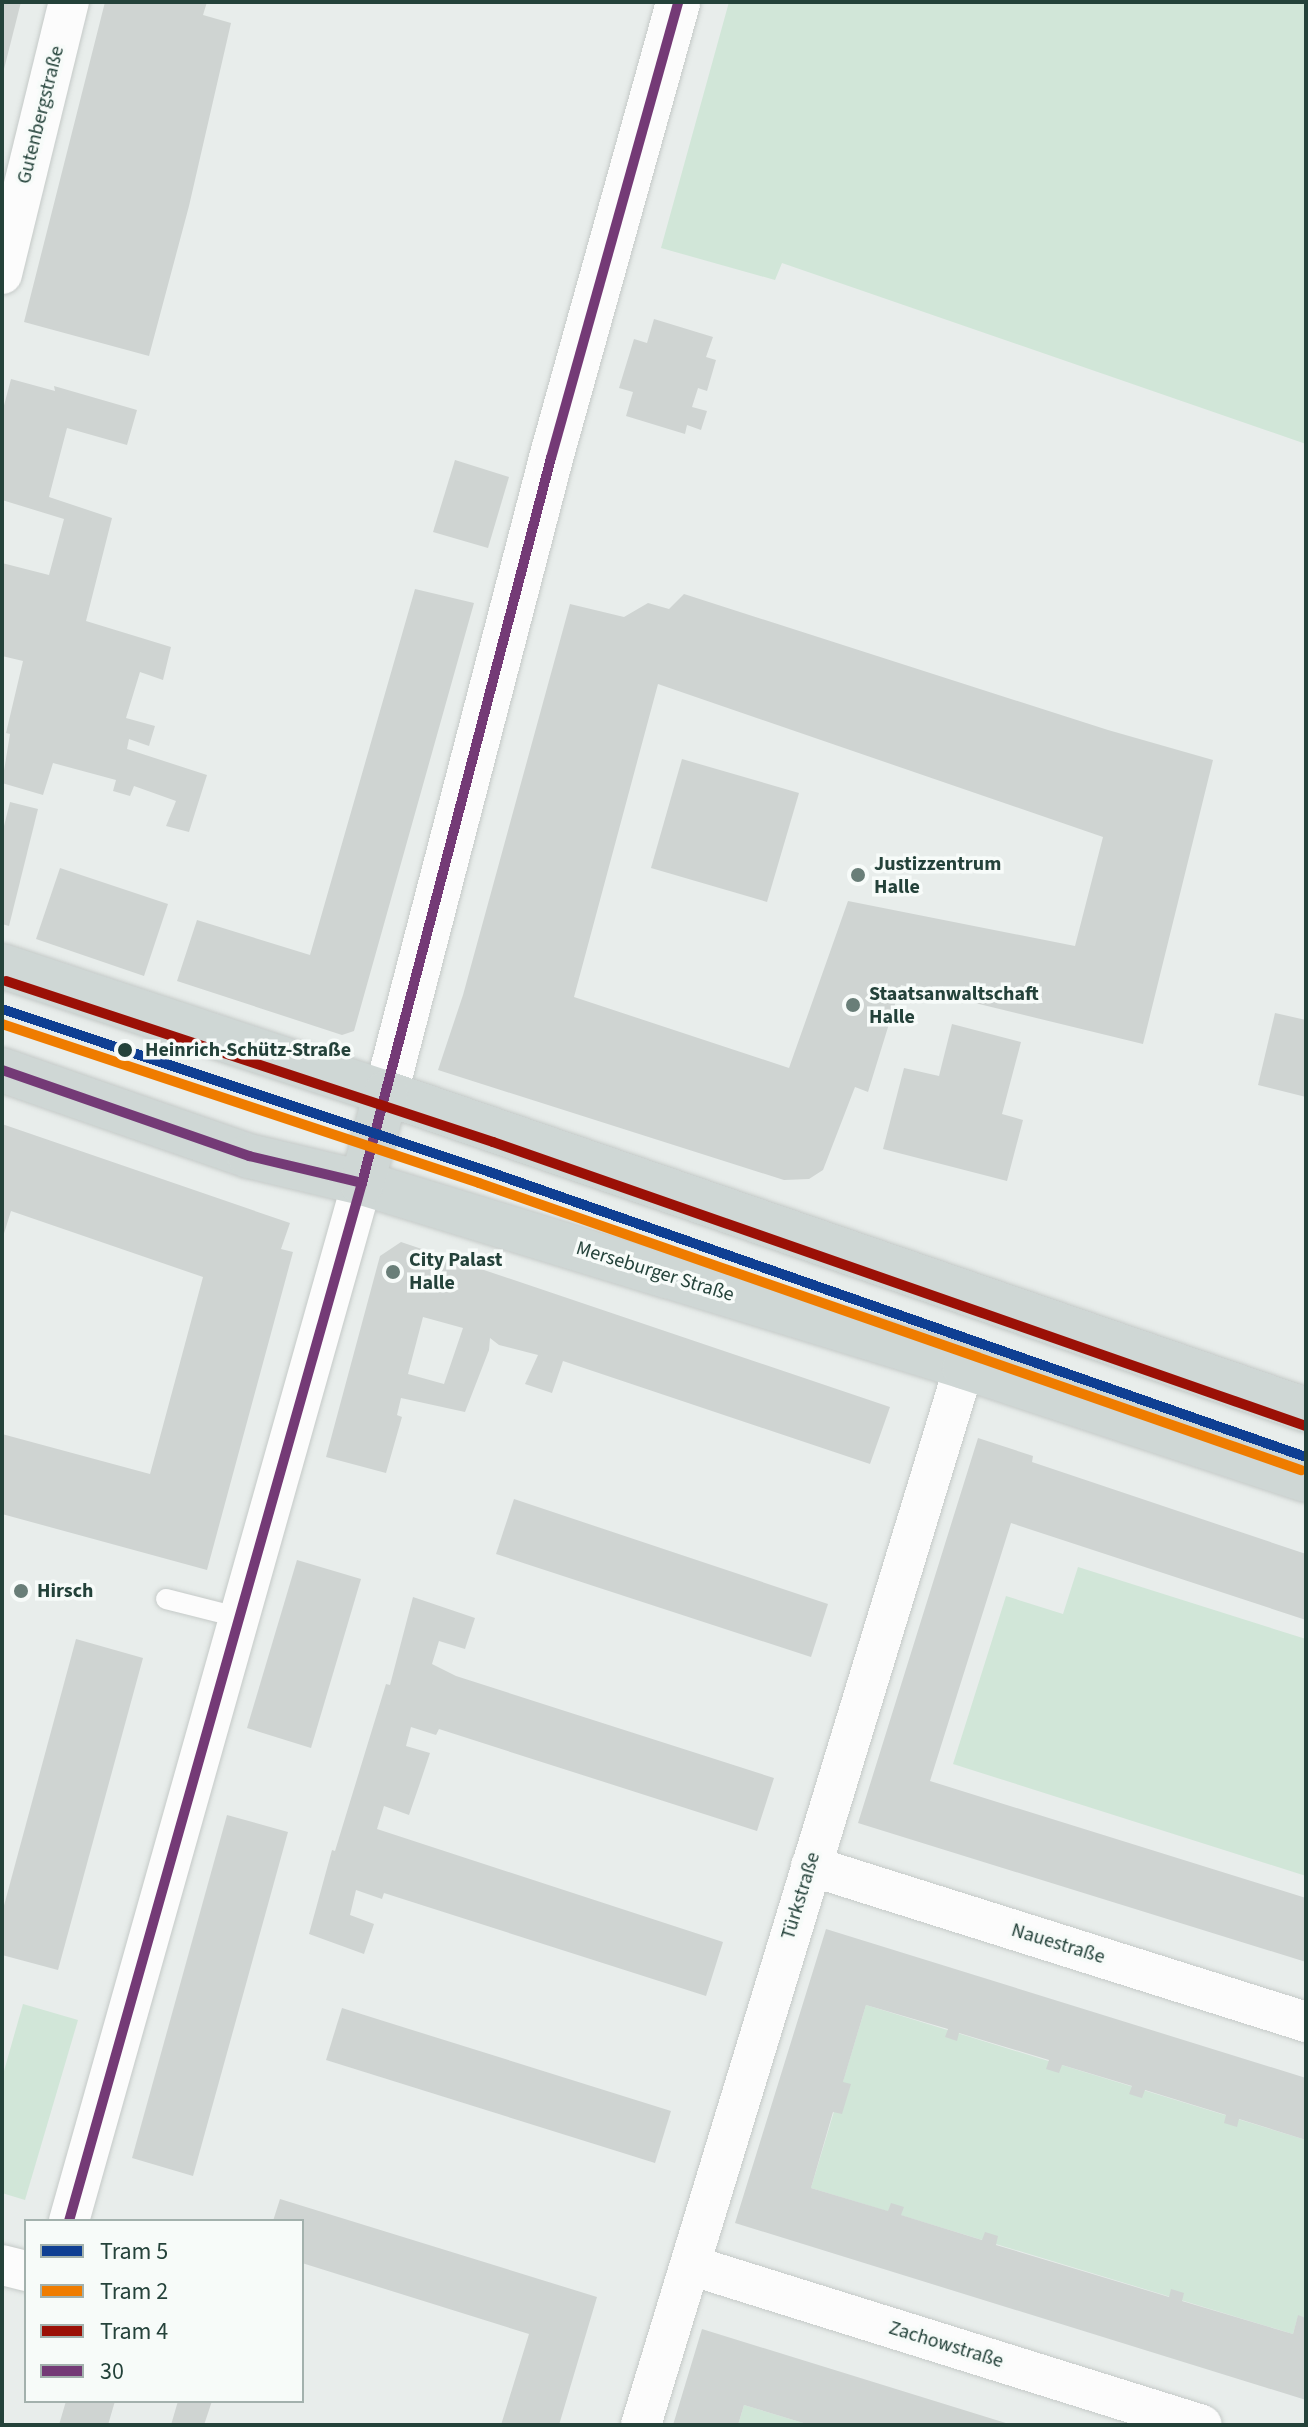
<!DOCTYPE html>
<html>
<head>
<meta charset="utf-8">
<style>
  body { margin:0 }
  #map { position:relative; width:1308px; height:2427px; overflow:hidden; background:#e8edeb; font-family:"Source Sans 3",sans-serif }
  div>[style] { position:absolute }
  .green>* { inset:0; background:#d1e6d8 }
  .building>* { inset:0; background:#cfd4d2 }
  .roads { filter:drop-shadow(0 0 2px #c5cac8) drop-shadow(0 0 2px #c5cac8) }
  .lane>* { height:20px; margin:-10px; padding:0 10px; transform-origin:10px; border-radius:10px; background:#fcfcfc }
  .street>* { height:40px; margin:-20px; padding:0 20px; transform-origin:20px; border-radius:20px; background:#fcfcfc }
  .secondary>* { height:44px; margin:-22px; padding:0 22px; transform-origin:22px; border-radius:22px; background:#fcfcfc }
  .primary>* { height:44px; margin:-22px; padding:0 22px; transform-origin:22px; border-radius:22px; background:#cfd7d5 }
  .bus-1>* { height:10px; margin:-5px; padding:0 5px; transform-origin:5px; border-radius:5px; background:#743a76 }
  .tram-1>* { height:10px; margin:-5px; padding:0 5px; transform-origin:5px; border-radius:5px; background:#0f3f93 }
  .tram-2>* { height:10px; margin:-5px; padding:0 5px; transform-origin:5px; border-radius:5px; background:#ef7c00 }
  .tram-3>* { height:10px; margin:-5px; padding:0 5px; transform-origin:5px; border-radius:5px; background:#9b1006 }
  .dots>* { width:22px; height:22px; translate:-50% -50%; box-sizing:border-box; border:4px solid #f7fbf9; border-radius:50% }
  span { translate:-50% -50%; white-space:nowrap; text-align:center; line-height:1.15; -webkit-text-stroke:7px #f7fbf9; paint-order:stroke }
  .street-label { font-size:20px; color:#24423a }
  .poi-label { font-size:20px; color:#24423a; font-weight:700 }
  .left { translate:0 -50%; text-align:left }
  .stop-label { font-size:20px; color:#24423a; font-weight:700 }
  .frame { position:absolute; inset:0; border:4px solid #24423a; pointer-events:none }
  .legend { position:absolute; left:24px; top:2219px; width:280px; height:184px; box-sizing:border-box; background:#f7fbf9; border:2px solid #a3b1ad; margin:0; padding:10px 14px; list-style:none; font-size:24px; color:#24423a }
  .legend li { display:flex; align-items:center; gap:16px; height:40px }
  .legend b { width:40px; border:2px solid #a3b1ad }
</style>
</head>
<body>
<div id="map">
  <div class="green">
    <div style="clip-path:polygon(729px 2px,1306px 2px,1306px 444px,782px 263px,775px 280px,661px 248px)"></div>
    <div style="clip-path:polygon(1078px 1567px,1306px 1639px,1306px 1876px,953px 1764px,1006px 1596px,1063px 1614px)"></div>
    <div style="clip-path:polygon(23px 2004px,78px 2020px,25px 2200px,2px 2193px,2px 2078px)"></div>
    <div style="clip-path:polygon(866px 2005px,1306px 2140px,1306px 2318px,1298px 2316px,1293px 2334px,811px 2188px)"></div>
    <div style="clip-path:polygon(744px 2405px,810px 2425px,738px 2425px)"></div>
  </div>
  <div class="building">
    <div style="clip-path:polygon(2px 2px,21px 2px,3px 73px,2px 73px)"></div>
    <div style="clip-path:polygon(105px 2px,207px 2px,203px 15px,231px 23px,189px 206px,149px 356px,24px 322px)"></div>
    <div style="clip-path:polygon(654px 319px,713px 337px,706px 357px,716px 360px,707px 391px,698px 388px,692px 407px,707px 411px,701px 430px,687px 425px,685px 434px,626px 416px,633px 392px,619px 388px,634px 339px,647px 343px)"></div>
    <div style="clip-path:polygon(11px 379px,55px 391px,54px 386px,137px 410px,127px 445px,67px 428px,49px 497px,112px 518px,86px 621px,171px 647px,163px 680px,140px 672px,126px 718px,155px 726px,149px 746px,129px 739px,127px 749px,207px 775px,189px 832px,166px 826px,176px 801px,134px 786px,130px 796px,113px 791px,116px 780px,53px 763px,43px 795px,2px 783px,10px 734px,6px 733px,23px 661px,2px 656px,2px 563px,49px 575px,64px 519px,2px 500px,2px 413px)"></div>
    <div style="clip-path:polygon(455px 460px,509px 477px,488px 548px,433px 532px)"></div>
    <div style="clip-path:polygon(415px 589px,474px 603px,354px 1031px,342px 1035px,177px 981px,197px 920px,310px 955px)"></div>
    <div style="clip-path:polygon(evenodd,684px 594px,1108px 730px,1213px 760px,1143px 1044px,901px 985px,868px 1092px,855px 1087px,823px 1170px,809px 1179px,784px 1180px,438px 1070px,463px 995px,570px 604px,624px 617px,648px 603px,669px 609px,684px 594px,658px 684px,1103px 837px,1075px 946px,848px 901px,789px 1068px,574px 997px,658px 684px)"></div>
    <div style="clip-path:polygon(682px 759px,799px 793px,767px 902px,651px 868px)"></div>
    <div style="clip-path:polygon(10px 802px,38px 809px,9px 926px,2px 924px,2px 834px)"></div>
    <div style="clip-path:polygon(60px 868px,168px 904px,144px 976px,36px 939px)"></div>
    <div style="clip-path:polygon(1275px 1013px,1306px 1020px,1306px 1097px,1258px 1085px)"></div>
    <div style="clip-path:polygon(952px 1024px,1021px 1042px,1002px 1114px,1023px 1120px,1007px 1181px,883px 1149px,904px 1068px,939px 1076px)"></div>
    <div style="clip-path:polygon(2px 1124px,290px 1223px,281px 1249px,293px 1252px,207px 1570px,2px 1514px,2px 1434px,150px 1474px,203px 1277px,11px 1211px,2px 1240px)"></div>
    <div style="clip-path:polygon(evenodd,401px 1242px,890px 1407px,870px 1464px,563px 1361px,552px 1393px,525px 1384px,538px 1355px,499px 1345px,490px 1338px,489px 1350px,465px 1412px,401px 1398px,397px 1415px,402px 1417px,386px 1473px,326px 1457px,380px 1256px,401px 1242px,423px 1317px,463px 1328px,444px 1384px,408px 1374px,423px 1317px)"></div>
    <div style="clip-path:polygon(978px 1438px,1033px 1456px,1032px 1462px,1306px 1554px,1306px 1620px,1011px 1523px,930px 1781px,1306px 1898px,1306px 1962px,858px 1823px)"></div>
    <div style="clip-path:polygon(514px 1499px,828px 1604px,811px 1657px,496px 1554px)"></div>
    <div style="clip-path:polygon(297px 1560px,361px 1579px,311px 1748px,247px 1728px)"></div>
    <div style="clip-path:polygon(413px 1597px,475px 1618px,465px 1649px,439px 1641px,432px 1664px,456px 1676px,774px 1778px,757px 1831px,439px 1729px,436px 1735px,411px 1727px,406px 1746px,430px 1753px,419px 1786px,409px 1815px,384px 1806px,377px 1829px,723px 1942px,706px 1996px,384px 1893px,382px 1899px,356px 1890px,350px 1915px,374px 1924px,364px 1954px,309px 1934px,332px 1850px,335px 1851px,386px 1684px,390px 1685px)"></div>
    <div style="clip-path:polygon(76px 1639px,143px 1658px,58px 1970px,2px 1955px,2px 1913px)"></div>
    <div style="clip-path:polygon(227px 1815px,288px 1832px,193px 2176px,132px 2158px)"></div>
    <div style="clip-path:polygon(826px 1929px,1306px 2078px,1306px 2140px,1239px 2119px,1237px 2127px,1224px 2123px,1226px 2115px,1145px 2090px,1142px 2098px,1129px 2094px,1132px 2086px,1062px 2065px,1059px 2073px,1046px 2069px,1049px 2060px,959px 2033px,957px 2041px,945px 2037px,948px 2029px,866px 2005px,843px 2082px,851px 2084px,842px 2114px,833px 2112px,811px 2188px,888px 2211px,891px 2203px,904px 2207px,901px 2215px,982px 2240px,985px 2232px,998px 2236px,996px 2245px,1169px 2297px,1171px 2289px,1184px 2293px,1182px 2301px,1293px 2334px,1298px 2315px,1306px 2318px,1306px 2400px,735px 2223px)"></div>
    <div style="clip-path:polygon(342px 2008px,671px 2111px,655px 2163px,326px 2060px)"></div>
    <div style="clip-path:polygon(280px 2199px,597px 2297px,559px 2425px,501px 2425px,529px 2334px,302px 2263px,302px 2221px,273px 2221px)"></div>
    <div style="clip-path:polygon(702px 2329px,1009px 2424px,1008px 2425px,810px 2425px,744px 2405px,738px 2425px,673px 2425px)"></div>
    <div style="clip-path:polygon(66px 2401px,115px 2401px,108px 2425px,59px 2425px)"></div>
    <div style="clip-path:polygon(178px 2401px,212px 2401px,204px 2425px,171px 2425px)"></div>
  </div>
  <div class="roads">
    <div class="lane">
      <div style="left:166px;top:1599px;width:73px;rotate:14.2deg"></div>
    </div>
    <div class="street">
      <div style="left:2px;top:274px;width:280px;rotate:-76.2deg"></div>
      <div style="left:811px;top:1866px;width:519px;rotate:17.49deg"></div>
      <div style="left:69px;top:2221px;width:1079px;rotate:-74.24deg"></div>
      <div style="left:2px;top:2265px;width:25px;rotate:14deg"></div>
      <div style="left:690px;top:2265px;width:536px;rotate:17.35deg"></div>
      <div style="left:641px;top:2425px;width:1106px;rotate:-73.02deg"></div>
    </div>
    <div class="secondary">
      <div style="left:386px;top:1093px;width:656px;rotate:-75.43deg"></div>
      <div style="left:551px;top:458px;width:473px;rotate:-74.4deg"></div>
    </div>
    <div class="primary">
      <div style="left:2px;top:966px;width:404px;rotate:18.3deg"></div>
      <div style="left:386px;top:1093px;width:973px;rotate:19.01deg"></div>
      <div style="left:2px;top:1070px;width:262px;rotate:19.2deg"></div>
      <div style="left:249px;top:1156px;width:116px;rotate:13.4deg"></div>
      <div style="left:362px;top:1183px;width:319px;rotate:17deg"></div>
      <div style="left:667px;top:1276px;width:311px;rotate:17deg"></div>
      <div style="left:964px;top:1367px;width:360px;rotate:18.3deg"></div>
      <div style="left:362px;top:1183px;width:93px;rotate:-75.1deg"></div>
    </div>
  </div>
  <div class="bus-1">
    <div style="left:2px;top:1070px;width:262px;rotate:19.2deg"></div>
    <div style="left:249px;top:1156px;width:116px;rotate:13.4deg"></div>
    <div style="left:69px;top:2221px;width:1079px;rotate:-74.24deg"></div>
    <div style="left:362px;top:1183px;width:749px;rotate:-75.39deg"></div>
    <div style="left:551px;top:458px;width:473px;rotate:-74.4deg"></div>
  </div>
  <div class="tram-1">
    <div style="left:2px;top:1009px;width:508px;rotate:18.47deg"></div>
    <div style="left:484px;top:1170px;width:871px;rotate:19.25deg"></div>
  </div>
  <div class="tram-2">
    <div style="left:2px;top:1024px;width:503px;rotate:18.43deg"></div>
    <div style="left:479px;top:1183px;width:871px;rotate:19.25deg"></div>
  </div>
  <div class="tram-3">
    <div style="left:6px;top:981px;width:513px;rotate:18.29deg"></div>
    <div style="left:493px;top:1142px;width:861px;rotate:19.26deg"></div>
  </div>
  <div class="dots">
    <div style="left:858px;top:875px;background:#697e78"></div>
    <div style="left:853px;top:1005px;background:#697e78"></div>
    <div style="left:125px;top:1050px;background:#24423a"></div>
    <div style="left:393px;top:1272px;background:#697e78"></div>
    <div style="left:21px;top:1591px;background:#697e78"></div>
  </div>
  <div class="street-label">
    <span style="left:41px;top:115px;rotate:-76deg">Gutenbergstraße</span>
    <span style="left:655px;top:1272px;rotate:17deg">Merseburger Straße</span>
    <span style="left:801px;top:1896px;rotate:-73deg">Türkstraße</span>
    <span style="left:1058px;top:1944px;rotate:17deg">Nauestraße</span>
    <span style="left:946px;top:2345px;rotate:17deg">Zachowstraße</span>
  </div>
  <div class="poi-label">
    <span class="left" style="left:874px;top:876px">Justizzentrum<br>Halle</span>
    <span class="left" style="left:869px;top:1006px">Staatsanwaltschaft<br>Halle</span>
    <span class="left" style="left:409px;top:1272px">City Palast<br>Halle</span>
    <span class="left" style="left:37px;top:1591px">Hirsch</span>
  </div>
  <div class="stop-label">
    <span class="left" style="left:145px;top:1050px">Heinrich-Schütz-Straße</span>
  </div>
  <div class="frame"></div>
  <ul class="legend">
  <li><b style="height:10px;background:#0f3f93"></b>Tram 5</li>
  <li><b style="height:10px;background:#ef7c00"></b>Tram 2</li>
  <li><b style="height:10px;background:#9b1006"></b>Tram 4</li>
  <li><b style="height:10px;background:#743a76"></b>30</li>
  </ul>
</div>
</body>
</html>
